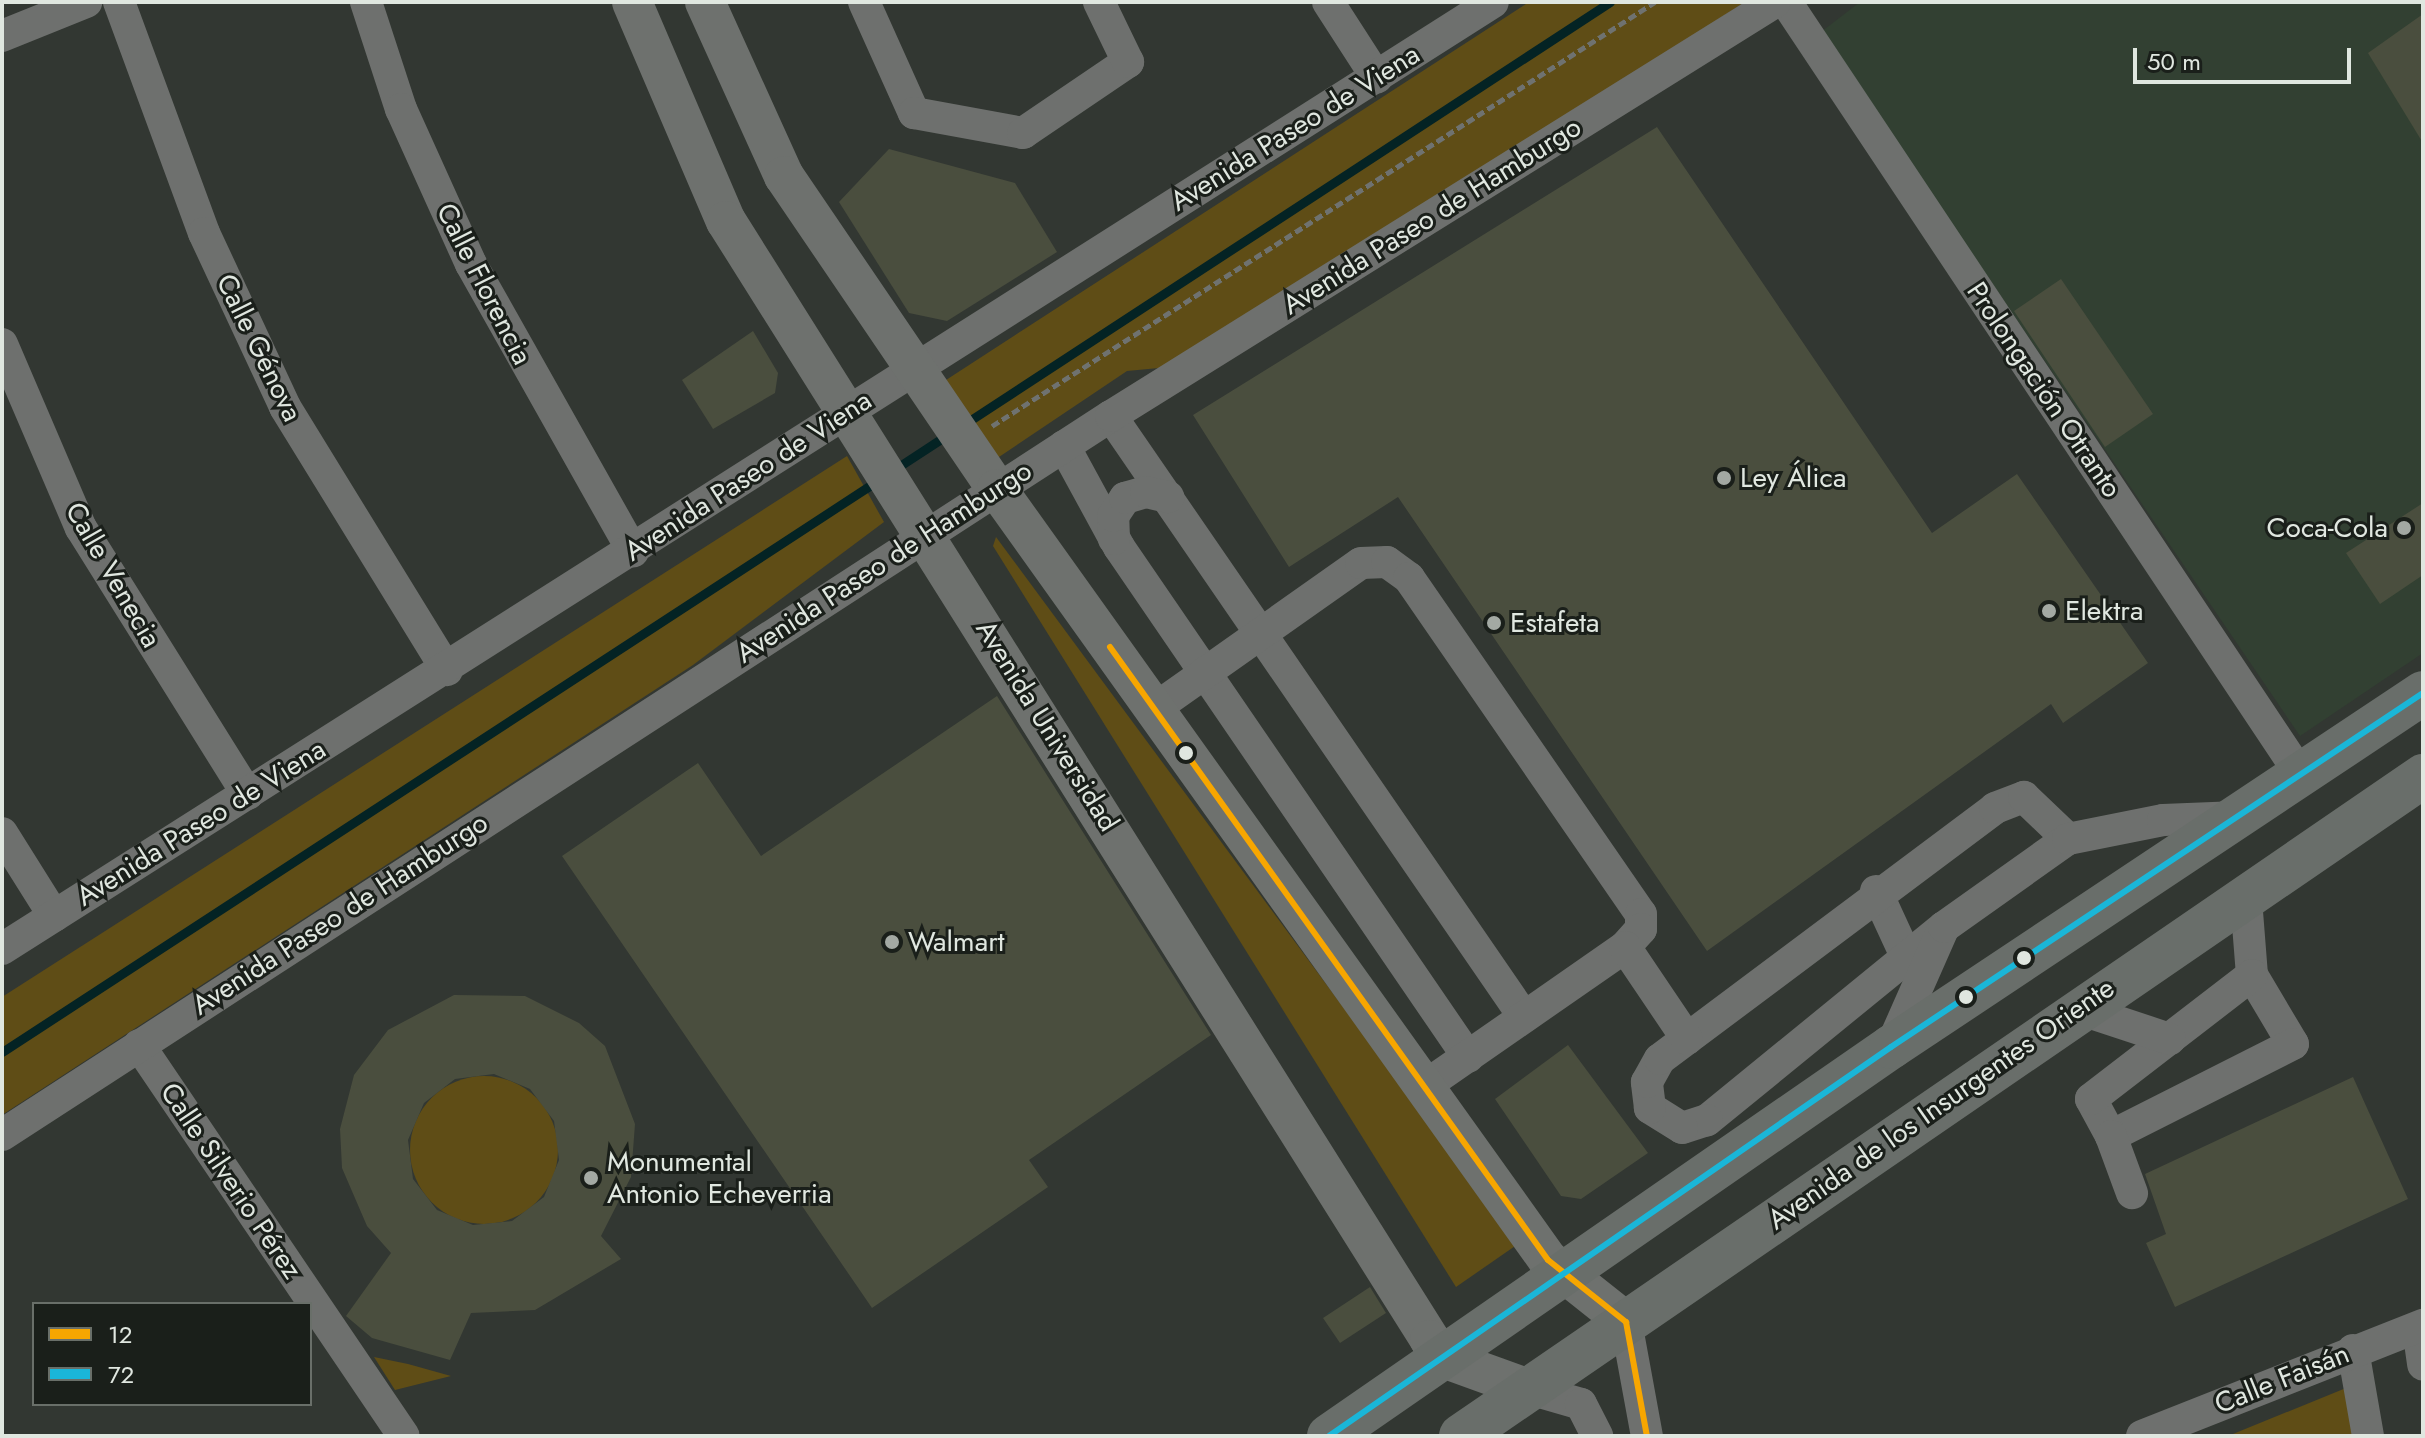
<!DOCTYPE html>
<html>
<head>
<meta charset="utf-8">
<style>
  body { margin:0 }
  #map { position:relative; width:2425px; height:1438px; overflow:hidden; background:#323732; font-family:Jost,sans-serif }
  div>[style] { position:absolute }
  .built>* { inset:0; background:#324032 }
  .green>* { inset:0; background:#5f4d16 }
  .round { border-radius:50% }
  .stream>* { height:9px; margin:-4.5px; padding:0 4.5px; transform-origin:4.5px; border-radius:4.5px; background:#042324 }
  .building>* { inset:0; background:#4a4e3e }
  .path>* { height:5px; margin-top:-2.5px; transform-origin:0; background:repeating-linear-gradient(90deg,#6f7270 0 8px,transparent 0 12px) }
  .minor>* { height:32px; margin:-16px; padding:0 16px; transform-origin:16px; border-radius:16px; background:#6e706e }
  .major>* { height:40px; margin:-20px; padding:0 20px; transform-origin:20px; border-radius:20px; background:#6e716e }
  .highway>* { height:44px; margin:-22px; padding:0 22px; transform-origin:22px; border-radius:22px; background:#696e6a }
  .bus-1>* { height:6px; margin:-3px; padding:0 3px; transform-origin:3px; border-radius:3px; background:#f7a600 }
  .bus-2>* { height:6px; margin:-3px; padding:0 3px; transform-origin:3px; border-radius:3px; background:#1ab6d8 }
  .dots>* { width:22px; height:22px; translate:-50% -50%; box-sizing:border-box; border:4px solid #1a1f1a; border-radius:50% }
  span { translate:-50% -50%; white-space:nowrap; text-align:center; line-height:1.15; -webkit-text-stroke:6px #1a1f1a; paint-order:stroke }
  .street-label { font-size:28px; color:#e0e7e0 }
  .poi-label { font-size:28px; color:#e0e7e0 }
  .left { translate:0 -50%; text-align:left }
  .right { translate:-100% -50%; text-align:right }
  .frame { position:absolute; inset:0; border:4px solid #e0e7e0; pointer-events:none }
  .legend { position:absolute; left:32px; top:1302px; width:280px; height:104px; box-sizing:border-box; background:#1a1f1a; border:2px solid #696f69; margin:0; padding:10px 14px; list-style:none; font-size:24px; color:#e0e7e0 }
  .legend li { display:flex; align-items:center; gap:16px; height:40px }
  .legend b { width:40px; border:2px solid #696f69 }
  .scale { position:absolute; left:2133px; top:48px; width:218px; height:36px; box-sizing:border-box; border:4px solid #e0e7e0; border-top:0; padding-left:10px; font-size:24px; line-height:28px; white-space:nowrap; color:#e0e7e0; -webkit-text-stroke:6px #1a1f1a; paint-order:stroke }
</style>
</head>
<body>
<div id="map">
  <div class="built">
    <div style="clip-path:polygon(1860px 2px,2423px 2px,2423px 653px,2300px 736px,1821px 32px)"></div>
  </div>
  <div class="green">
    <div style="clip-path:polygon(1529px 2px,1745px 2px,1180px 366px,1127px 371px,996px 459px,946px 380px)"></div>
    <div style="clip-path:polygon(847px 456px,884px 522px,693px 665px,2px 1115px,2px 997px)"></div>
    <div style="clip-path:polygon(996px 537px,1518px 1244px,1456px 1287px,993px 546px)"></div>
    <div class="round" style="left:410px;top:1076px;width:148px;height:148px"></div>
    <div style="clip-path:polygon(374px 1357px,408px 1364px,451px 1376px,395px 1390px)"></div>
    <div style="clip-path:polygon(2346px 1388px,2354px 1436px,2228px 1436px)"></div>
  </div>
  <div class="stream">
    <div style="left:963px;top:425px;width:773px;rotate:-33.18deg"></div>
    <div style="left:892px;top:471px;width:66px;rotate:-33.2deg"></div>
    <div style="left:2px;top:1052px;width:1045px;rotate:-33.13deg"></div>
  </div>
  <div class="building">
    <div style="clip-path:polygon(2423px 14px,2423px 143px,2368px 53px)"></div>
    <div style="clip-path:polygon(1657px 127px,1932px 533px,2017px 474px,2148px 663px,2063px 723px,2051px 704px,1707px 951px,1398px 497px,1289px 567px,1193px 415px)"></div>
    <div style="clip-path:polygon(889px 149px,1015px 183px,1057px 252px,947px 321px,909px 313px,839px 202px)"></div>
    <div style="clip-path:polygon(2061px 279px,2153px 414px,2105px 447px,2014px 311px)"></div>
    <div style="clip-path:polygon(753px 331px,778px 373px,775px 393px,713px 429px,682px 380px)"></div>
    <div style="clip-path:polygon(2423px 503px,2423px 575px,2380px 604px,2346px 553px)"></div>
    <div style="clip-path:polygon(997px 696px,1211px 1035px,1029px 1160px,1048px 1187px,872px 1308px,562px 856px,698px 763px,761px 856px)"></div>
    <div style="clip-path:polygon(evenodd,454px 995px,525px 996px,579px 1023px,605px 1046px,635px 1124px,631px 1177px,601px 1236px,621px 1259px,535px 1310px,471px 1313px,450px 1360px,372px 1338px,346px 1316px,391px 1253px,367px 1226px,342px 1168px,340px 1129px,354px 1075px,388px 1030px,454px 995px,494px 1074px,530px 1089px,554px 1121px,559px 1160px,544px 1197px,512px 1221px,473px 1225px,437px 1210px,413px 1179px,408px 1140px,424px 1103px,455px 1079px,494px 1074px)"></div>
    <div style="clip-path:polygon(1568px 1045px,1648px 1153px,1581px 1199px,1561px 1196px,1495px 1099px)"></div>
    <div style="clip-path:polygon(2353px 1077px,2408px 1199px,2175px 1307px,2146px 1243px,2166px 1234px,2145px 1174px)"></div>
    <div style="clip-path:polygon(1370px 1287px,1386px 1313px,1340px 1343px,1323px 1318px)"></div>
  </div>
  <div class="path">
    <div style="left:992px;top:426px;width:787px;rotate:-32.6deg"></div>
  </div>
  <div class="minor">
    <div style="left:119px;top:2px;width:246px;rotate:69.8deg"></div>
    <div style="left:204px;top:233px;width:192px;rotate:65deg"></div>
    <div style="left:285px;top:407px;width:309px;rotate:58.4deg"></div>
    <div style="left:366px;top:2px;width:113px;rotate:71.9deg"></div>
    <div style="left:401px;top:109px;width:170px;rotate:65.7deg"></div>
    <div style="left:471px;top:264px;width:330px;rotate:60.6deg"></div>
    <div style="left:864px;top:2px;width:122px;rotate:65.8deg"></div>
    <div style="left:914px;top:113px;width:111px;rotate:10.4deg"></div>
    <div style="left:1023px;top:133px;width:127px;rotate:-34.1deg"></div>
    <div style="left:1128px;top:62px;width:67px;rotate:-115.8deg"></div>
    <div style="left:1328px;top:2px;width:90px;rotate:57.2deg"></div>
    <div style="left:1786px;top:2px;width:932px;rotate:56.33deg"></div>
    <div style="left:2px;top:36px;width:91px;rotate:-22deg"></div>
    <div style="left:2px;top:344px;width:200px;rotate:66.8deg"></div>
    <div style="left:81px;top:528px;width:314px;rotate:58deg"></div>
    <div style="left:1111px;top:416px;width:729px;rotate:55.5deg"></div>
    <div style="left:1064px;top:446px;width:115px;rotate:61.4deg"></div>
    <div style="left:1119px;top:547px;width:618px;rotate:55.62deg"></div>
    <div style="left:1114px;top:539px;width:23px;rotate:-92deg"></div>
    <div style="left:1113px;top:516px;width:22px;rotate:-56deg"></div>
    <div style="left:1125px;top:498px;width:22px;rotate:-16deg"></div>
    <div style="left:1146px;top:492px;width:23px;rotate:13deg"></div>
    <div style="left:1154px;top:709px;width:253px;rotate:-35.2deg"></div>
    <div style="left:1361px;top:563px;width:26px;rotate:-2deg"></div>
    <div style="left:1387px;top:562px;width:27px;rotate:36deg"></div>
    <div style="left:1409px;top:578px;width:408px;rotate:55.4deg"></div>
    <div style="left:1641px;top:914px;width:15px;rotate:90deg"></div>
    <div style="left:1641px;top:929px;width:24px;rotate:132deg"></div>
    <div style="left:1625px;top:947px;width:240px;rotate:145.2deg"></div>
    <div style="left:2px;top:833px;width:98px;rotate:57.9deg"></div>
    <div style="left:1876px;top:891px;width:69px;rotate:65.3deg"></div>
    <div style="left:2246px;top:899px;width:76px;rotate:85.5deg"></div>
    <div style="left:1944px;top:927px;width:306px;rotate:140.8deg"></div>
    <div style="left:1707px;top:1120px;width:26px;rotate:162deg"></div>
    <div style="left:1682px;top:1128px;width:38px;rotate:-148deg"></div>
    <div style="left:1650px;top:1108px;width:26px;rotate:-97deg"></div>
    <div style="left:1647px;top:1082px;width:26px;rotate:-61deg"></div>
    <div style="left:1660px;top:1059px;width:419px;rotate:-36.8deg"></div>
    <div style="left:1995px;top:808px;width:31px;rotate:-21deg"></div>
    <div style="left:2024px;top:797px;width:61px;rotate:43.7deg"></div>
    <div style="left:1625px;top:947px;width:111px;rotate:56deg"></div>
    <div style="left:2px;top:949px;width:1766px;rotate:-32.42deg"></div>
    <div style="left:2252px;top:975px;width:80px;rotate:59.3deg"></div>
    <div style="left:2293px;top:1044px;width:204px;rotate:153.2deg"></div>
    <div style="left:2111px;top:1136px;width:42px;rotate:-118.4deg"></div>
    <div style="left:2091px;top:1099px;width:203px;rotate:-37.6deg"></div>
    <div style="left:2076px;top:1008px;width:99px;rotate:18.3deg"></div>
    <div style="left:139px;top:1045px;width:472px;rotate:55.9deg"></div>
    <div style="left:1891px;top:1047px;width:131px;rotate:-66.2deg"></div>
    <div style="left:1944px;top:927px;width:152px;rotate:-35.4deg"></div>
    <div style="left:2068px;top:839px;width:97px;rotate:-11.3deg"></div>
    <div style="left:2163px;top:820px;width:75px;rotate:-2.3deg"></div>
    <div style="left:2px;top:1135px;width:1322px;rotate:-32.96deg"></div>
    <div style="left:1111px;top:416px;width:782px;rotate:-31.94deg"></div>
    <div style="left:2111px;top:1136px;width:61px;rotate:69.8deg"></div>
    <div style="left:1626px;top:1322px;width:116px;rotate:79.6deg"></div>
    <div style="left:2418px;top:1328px;width:37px;rotate:82deg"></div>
    <div style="left:2353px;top:1350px;width:87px;rotate:80.1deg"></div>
    <div style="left:1529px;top:1389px;width:54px;rotate:16.1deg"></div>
    <div style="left:1581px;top:1404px;width:36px;rotate:63deg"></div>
    <div style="left:2142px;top:1436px;width:302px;rotate:-21.6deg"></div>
  </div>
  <div class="major">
    <div style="left:632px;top:2px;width:238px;rotate:66.8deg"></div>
    <div style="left:726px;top:221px;width:1322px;rotate:57.82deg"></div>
    <div style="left:1430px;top:1340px;width:22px;rotate:54deg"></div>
    <div style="left:1443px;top:1358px;width:91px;rotate:19.8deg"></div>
    <div style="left:705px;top:2px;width:191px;rotate:65.6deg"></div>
    <div style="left:784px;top:176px;width:379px;rotate:55.8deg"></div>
    <div style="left:997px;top:489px;width:948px;rotate:54.45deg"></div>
    <div style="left:1548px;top:1260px;width:100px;rotate:38.5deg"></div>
  </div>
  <div class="highway">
    <div style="left:1329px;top:1436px;width:683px;rotate:-34.69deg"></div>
    <div style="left:1891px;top:1047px;width:639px;rotate:-33.64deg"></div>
    <div style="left:1461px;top:1436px;width:1167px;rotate:-34.45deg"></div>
  </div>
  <div class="bus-1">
    <div style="left:1110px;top:647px;width:753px;rotate:54.45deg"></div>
    <div style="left:1548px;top:1260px;width:100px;rotate:38.5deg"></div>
    <div style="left:1626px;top:1322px;width:116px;rotate:79.6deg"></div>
  </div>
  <div class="bus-2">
    <div style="left:1329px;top:1436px;width:683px;rotate:-34.69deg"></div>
    <div style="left:1891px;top:1047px;width:639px;rotate:-33.64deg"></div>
  </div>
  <div class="dots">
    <div style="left:1724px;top:478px;background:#a3a9a3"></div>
    <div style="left:2404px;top:528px;background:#a3a9a3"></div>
    <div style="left:2049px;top:611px;background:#a3a9a3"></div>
    <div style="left:1494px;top:623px;background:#a3a9a3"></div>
    <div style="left:1186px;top:753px;background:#e0e7e0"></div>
    <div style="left:892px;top:942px;background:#a3a9a3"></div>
    <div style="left:2024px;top:958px;background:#e0e7e0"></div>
    <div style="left:1966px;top:997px;background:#e0e7e0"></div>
    <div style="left:591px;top:1178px;background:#a3a9a3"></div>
  </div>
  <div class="street-label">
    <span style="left:1295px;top:128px;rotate:-32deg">Avenida Paseo de Viena</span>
    <span style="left:1432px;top:216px;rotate:-32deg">Avenida Paseo de Hamburgo</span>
    <span style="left:484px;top:284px;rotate:63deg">Calle Florencia</span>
    <span style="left:259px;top:348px;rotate:64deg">Calle Génova</span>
    <span style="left:2044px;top:390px;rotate:56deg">Prolongación Otranto</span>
    <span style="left:748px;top:476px;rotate:-33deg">Avenida Paseo de Viena</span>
    <span style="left:884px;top:562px;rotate:-33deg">Avenida Paseo de Hamburgo</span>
    <span style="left:113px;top:575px;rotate:60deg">Calle Venecia</span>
    <span style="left:1047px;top:726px;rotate:58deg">Avenida Universidad</span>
    <span style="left:201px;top:823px;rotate:-32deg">Avenida Paseo de Viena</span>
    <span style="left:340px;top:914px;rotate:-33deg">Avenida Paseo de Hamburgo</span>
    <span style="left:1941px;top:1104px;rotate:-35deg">Avenida de los Insurgentes Oriente</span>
    <span style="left:231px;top:1181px;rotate:56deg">Calle Silverio Pérez</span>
    <span style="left:2282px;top:1379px;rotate:-22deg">Calle Faisán</span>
  </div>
  <div class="poi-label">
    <span class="left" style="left:1740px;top:478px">Ley Álica</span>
    <span class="right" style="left:2388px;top:528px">Coca-Cola</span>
    <span class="left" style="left:2065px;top:611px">Elektra</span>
    <span class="left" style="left:1510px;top:623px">Estafeta</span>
    <span class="left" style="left:908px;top:942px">Walmart</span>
    <span class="left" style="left:607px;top:1178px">Monumental<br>Antonio Echeverria</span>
  </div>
  <div class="frame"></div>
  <ul class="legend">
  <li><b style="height:10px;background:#f7a600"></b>12</li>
  <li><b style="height:10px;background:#1ab6d8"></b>72</li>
  </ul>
  <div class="scale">50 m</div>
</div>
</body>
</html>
